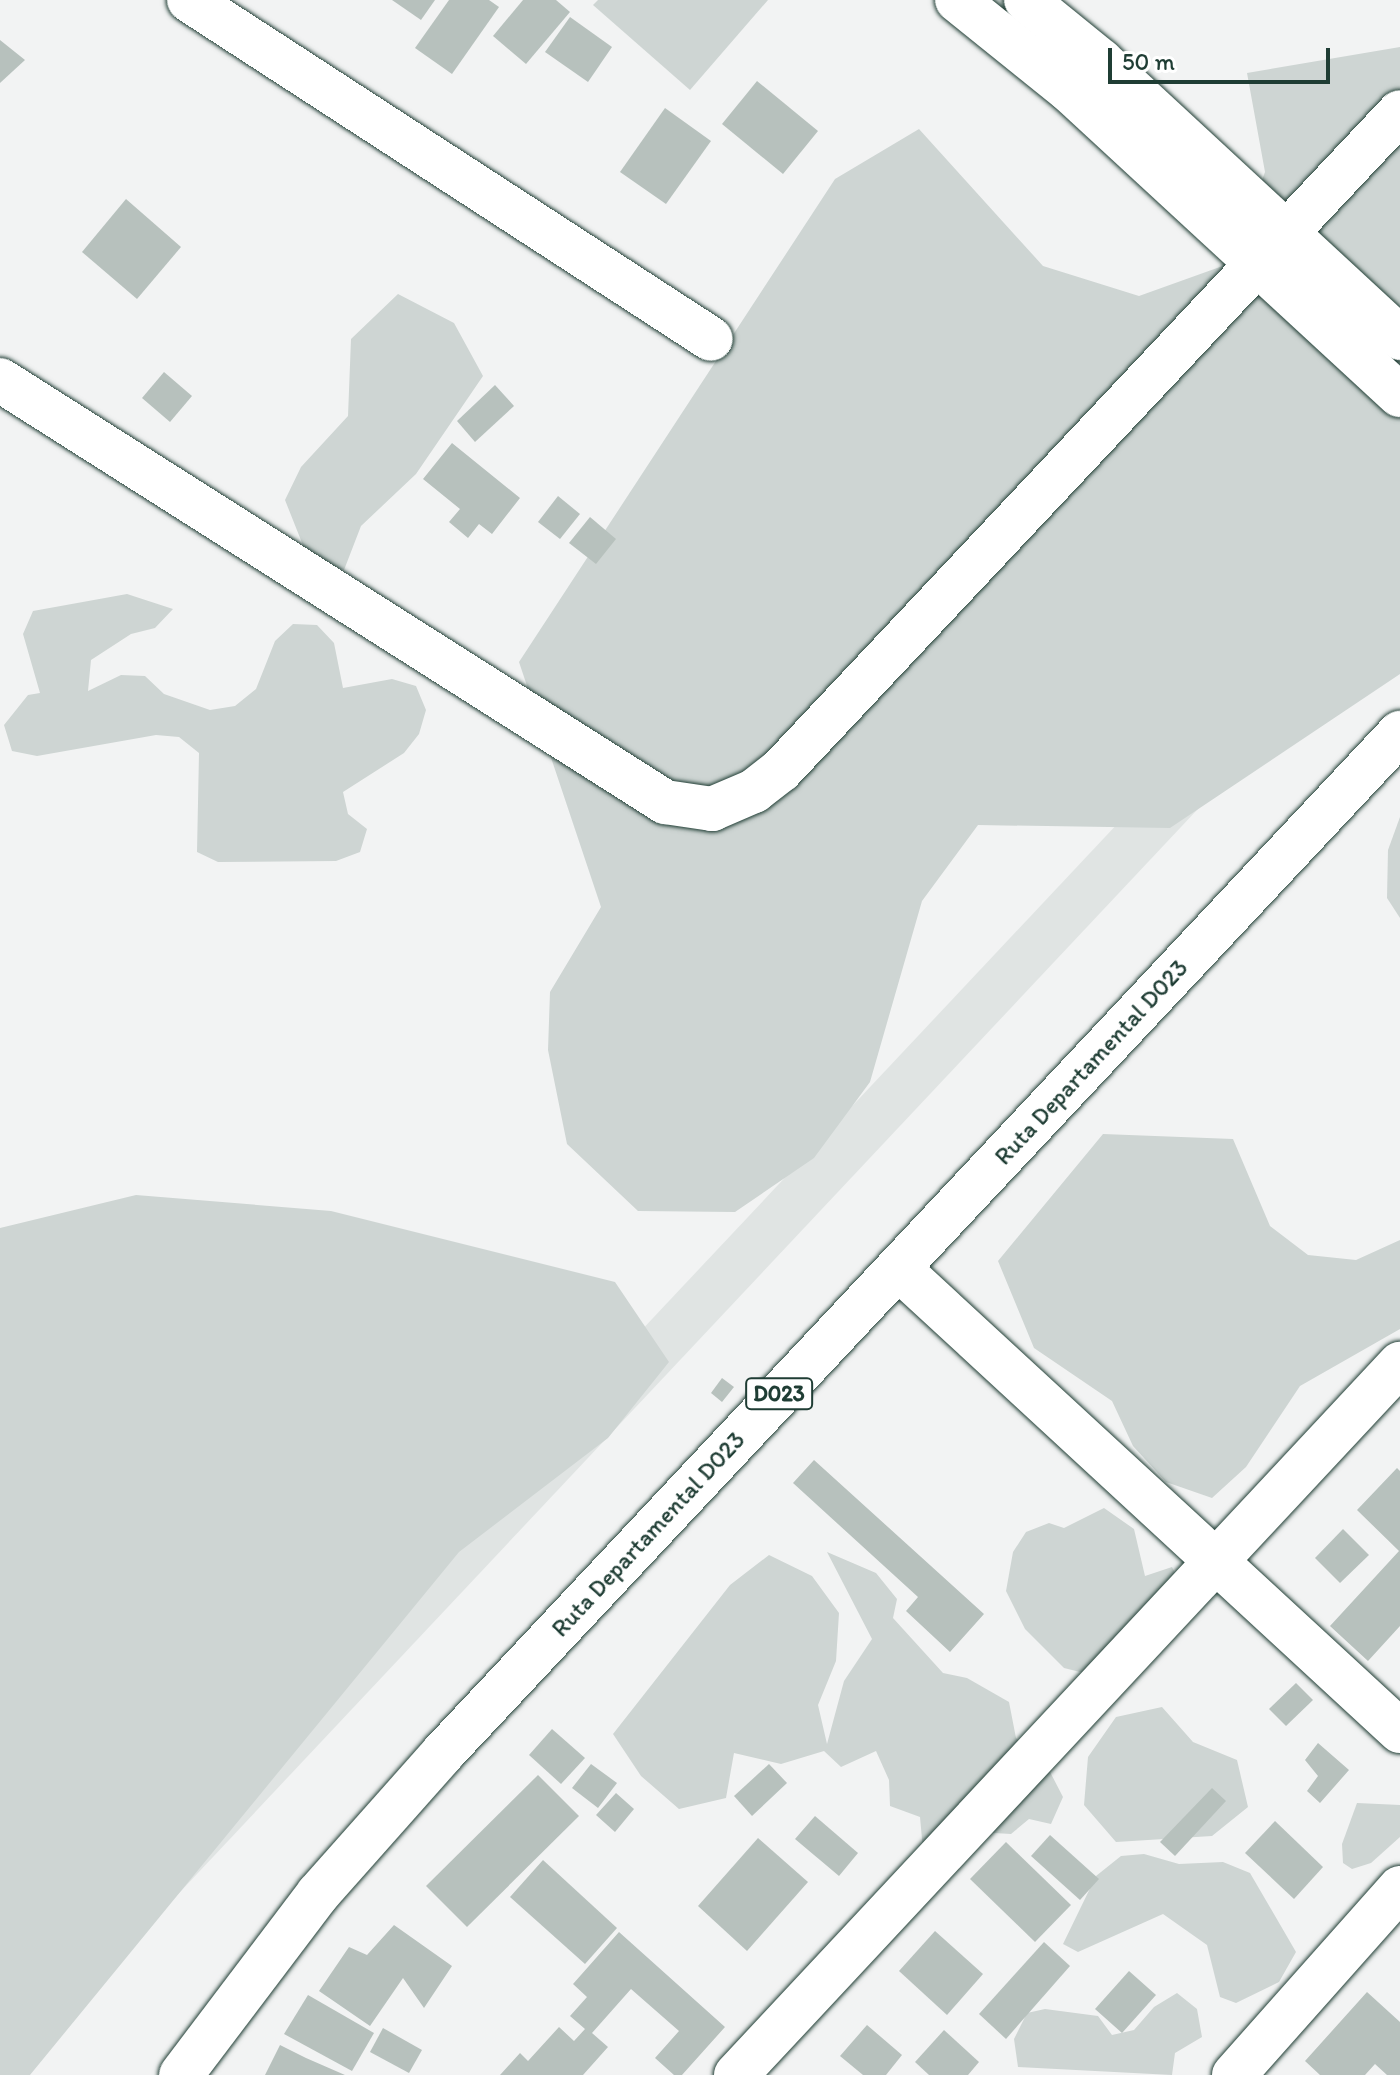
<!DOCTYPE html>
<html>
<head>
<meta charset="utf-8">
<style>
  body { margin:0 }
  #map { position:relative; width:1400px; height:2075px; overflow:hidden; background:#f2f3f3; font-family:Itim,sans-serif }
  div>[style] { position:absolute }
  .built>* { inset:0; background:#e0e4e3 }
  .green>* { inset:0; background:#ced5d3 }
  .building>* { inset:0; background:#b7c1bd }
  .roads { filter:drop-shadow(0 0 2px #1f3d34) drop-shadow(0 0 2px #1f3d34) }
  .minor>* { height:44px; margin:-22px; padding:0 22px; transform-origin:22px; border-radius:22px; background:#fff }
  .major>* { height:44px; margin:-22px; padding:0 22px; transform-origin:22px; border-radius:22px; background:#fff }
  span { translate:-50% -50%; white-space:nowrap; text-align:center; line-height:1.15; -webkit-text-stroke:6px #fff; paint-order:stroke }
  .shield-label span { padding:2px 6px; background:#fff; border:2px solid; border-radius:6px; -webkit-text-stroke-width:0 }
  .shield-label { font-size:22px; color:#1f3d34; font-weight:700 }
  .street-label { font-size:24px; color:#1f3d34 }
  .scale { position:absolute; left:1108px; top:48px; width:222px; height:36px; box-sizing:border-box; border:4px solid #1f3d34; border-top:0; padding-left:10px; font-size:24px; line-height:28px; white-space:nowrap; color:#1f3d34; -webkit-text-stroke:6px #fff; paint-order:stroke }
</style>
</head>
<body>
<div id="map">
  <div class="built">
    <div style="clip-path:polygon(1400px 523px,1400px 594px,8px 2075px,0 2075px,0 2013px)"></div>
  </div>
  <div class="green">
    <div style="clip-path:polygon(598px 0,768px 0,690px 90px,593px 5px)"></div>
    <div style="clip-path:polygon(976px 0,1005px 0,1250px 214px,1265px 172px,1247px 73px,1400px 47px,1400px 674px,1170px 828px,978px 825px,922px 901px,870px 1082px,814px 1158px,735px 1212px,638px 1211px,567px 1144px,548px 1050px,550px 992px,601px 907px,519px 662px,835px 179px,919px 129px,1043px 266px,1139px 296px,1231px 263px)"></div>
    <div style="clip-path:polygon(398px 294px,454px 323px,483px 376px,416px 474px,361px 526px,344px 570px,308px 558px,285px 500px,301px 467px,348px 416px,351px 339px)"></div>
    <div style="clip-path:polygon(127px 594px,173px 609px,155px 628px,131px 634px,91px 660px,88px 691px,121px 675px,145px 676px,164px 694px,210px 710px,235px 706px,256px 689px,275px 641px,293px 624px,317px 625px,334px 643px,343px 688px,392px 679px,416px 686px,426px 710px,419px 734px,404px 753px,343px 792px,348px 814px,367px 829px,360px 852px,336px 861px,218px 862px,197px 852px,199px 753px,179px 737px,156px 735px,37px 756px,12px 751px,4px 725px,28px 695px,40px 693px,23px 634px,33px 611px)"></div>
    <div style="clip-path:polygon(1400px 817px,1400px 918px,1387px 898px,1388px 850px)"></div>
    <div style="clip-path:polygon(1103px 1134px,1233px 1139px,1270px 1226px,1308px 1255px,1356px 1260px,1400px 1240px,1400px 1329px,1300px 1386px,1246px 1467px,1212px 1498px,1166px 1482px,1133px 1446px,1112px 1401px,1034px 1348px,998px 1261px)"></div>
    <div style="clip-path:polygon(136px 1195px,331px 1211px,615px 1282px,669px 1362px,608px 1438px,459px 1552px,30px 2075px,0 2075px,0 1228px)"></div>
    <div style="clip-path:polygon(1104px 1508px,1134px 1529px,1145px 1576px,1172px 1567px,1176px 1575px,1096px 1676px,1064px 1668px,1025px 1629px,1006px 1591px,1013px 1552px,1026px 1532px,1049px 1523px,1064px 1528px)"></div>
    <div style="clip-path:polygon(827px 1552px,876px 1573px,897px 1599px,893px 1618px,943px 1673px,967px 1678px,1009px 1702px,1016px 1738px,1048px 1768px,1063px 1797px,1051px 1824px,1029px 1819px,1011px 1834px,977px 1832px,923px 1850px,920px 1817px,890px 1806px,889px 1780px,876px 1751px,841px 1767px,824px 1751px,781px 1764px,734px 1753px,726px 1798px,679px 1809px,641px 1776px,613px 1734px,730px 1585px,769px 1555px,812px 1576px,839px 1613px,836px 1661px,818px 1705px,827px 1744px,844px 1681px,872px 1639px)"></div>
    <div style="clip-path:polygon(1162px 1707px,1193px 1742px,1237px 1760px,1248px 1807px,1212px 1836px,1116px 1842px,1084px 1805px,1088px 1757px,1116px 1717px)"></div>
    <div style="clip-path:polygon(1357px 1803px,1400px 1805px,1400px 1837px,1371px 1863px,1352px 1869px,1343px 1863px,1342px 1844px)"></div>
    <div style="clip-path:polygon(1144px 1854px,1179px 1864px,1223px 1862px,1250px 1873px,1296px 1952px,1279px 1982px,1236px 2003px,1220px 1997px,1207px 1945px,1163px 1914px,1078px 1952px,1063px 1944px,1096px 1876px,1121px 1856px)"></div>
    <div style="clip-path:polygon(1177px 1993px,1197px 2009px,1202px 2037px,1175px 2053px,1172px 2075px,1018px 2067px,1014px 2039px,1027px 2013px,1045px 2009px,1098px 2016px,1112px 2035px,1134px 2030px,1154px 2007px)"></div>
  </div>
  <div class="building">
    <div style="clip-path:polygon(392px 0,435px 0,421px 20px)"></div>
    <div style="clip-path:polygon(449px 0,489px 0,499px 7px,452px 74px,415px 48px)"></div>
    <div style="clip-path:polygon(523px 0,556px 0,570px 12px,526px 64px,493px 36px)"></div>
    <div style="clip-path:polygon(570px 17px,612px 47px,588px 82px,545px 52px)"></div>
    <div style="clip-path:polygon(0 40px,25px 60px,0 83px)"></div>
    <div style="clip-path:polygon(757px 81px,818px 131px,783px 174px,722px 124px)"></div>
    <div style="clip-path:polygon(665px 108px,711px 141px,666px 204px,620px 172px)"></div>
    <div style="clip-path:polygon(126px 199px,181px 247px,137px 299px,82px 252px)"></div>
    <div style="clip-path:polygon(164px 372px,192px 396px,170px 422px,142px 398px)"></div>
    <div style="clip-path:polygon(495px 385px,514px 406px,475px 442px,457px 421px)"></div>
    <div style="clip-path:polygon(452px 443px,520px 498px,492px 534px,479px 524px,468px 538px,449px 522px,460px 509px,423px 479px)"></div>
    <div style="clip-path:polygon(558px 496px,580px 514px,560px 539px,538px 522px)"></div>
    <div style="clip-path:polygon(590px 517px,616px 539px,596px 564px,569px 543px)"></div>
    <div style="clip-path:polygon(722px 1378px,734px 1387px,722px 1402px,711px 1393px)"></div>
    <div style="clip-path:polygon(814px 1460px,984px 1614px,950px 1652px,906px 1611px,918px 1597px,793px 1483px)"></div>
    <div style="clip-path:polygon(1397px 1468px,1400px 1471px,1400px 1626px,1368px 1661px,1330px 1626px,1399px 1551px,1357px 1510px)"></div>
    <div style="clip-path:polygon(1343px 1529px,1369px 1555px,1340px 1583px,1315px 1558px)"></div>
    <div style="clip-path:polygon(1296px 1683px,1313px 1700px,1286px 1726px,1269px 1709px)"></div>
    <div style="clip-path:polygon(552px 1729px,585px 1758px,561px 1784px,529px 1755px)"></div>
    <div style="clip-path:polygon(1318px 1743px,1349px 1770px,1320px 1803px,1307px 1791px,1318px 1776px,1305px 1760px)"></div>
    <div style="clip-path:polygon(591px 1764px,617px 1783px,598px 1808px,572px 1788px)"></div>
    <div style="clip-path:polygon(769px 1764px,787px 1783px,752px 1816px,734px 1796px)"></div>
    <div style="clip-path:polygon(538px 1775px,579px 1816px,467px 1927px,426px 1886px)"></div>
    <div style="clip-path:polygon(1212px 1788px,1226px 1801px,1175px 1856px,1160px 1842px)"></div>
    <div style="clip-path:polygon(616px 1793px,634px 1809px,615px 1832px,596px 1815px)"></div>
    <div style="clip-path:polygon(815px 1816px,858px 1853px,839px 1876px,795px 1839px)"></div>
    <div style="clip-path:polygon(1275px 1821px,1323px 1867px,1294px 1899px,1245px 1853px)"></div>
    <div style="clip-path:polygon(1050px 1835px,1099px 1879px,1080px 1900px,1031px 1856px)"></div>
    <div style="clip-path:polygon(758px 1838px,808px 1882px,747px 1951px,698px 1906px)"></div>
    <div style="clip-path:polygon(1006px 1842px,1071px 1905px,1035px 1942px,970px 1879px)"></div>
    <div style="clip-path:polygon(543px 1860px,617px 1928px,585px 1964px,510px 1897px)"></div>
    <div style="clip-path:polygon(394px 1925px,452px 1966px,424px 2008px,403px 1978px,370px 2026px,319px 1991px,349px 1947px,367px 1955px)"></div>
    <div style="clip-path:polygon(935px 1931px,983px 1974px,947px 2015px,899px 1971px)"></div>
    <div style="clip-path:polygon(619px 1932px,725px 2027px,682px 2075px,674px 2075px,655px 2058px,679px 2031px,631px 1989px,592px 2033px,608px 2047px,583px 2075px,500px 2075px,520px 2053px,528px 2061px,559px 2027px,574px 2041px,585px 2029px,570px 2016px,587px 1997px,573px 1984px)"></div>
    <div style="clip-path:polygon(1044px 1942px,1070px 1966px,1006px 2039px,979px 2014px)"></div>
    <div style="clip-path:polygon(1129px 1971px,1156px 1995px,1122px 2033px,1095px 2009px)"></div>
    <div style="clip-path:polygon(1367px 1992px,1400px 2022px,1400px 2075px,1387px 2075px,1375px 2064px,1365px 2075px,1320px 2075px,1305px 2061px)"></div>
    <div style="clip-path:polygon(308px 1995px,374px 2033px,352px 2071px,284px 2034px)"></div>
    <div style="clip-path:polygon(867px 2025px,902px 2055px,886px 2075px,863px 2075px,840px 2056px)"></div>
    <div style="clip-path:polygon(383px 2028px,422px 2050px,409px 2073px,370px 2052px)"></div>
    <div style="clip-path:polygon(944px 2030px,979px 2062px,968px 2075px,929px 2075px,915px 2062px)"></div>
    <div style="clip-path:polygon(280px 2045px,306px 2058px,345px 2075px,265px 2075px)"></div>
  </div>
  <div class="roads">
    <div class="minor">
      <div style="left:189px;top:0;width:622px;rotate:33deg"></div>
      <div style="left:957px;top:0;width:144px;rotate:38.8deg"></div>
      <div style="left:1069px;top:90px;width:450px;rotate:42.7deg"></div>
      <div style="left:1026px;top:0;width:97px;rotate:39.1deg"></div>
      <div style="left:1101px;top:61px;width:408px;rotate:42.8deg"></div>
      <div style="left:0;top:380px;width:788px;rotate:32.4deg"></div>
      <div style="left:665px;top:802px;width:48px;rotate:8.5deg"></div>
      <div style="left:712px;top:809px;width:46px;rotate:-23.2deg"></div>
      <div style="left:754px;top:791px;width:34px;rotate:-38deg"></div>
      <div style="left:781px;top:770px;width:903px;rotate:-46.75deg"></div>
      <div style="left:898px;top:1268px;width:683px;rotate:42.69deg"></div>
      <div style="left:736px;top:2075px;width:973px;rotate:-46.96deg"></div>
      <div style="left:1234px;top:2075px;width:250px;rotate:-48.4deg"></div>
    </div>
    <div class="major">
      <div style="left:181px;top:2075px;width:227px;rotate:-52.9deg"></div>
      <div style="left:318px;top:1894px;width:188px;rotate:-48.4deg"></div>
      <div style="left:443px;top:1753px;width:1399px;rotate:-46.83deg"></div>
    </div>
  </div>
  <div class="shield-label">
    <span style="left:779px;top:1394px">D023</span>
  </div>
  <div class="street-label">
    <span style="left:1091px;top:1062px;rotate:-47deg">Ruta Departamental D023</span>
    <span style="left:648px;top:1534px;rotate:-47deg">Ruta Departamental D023</span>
  </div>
  <div class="scale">50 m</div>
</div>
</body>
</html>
